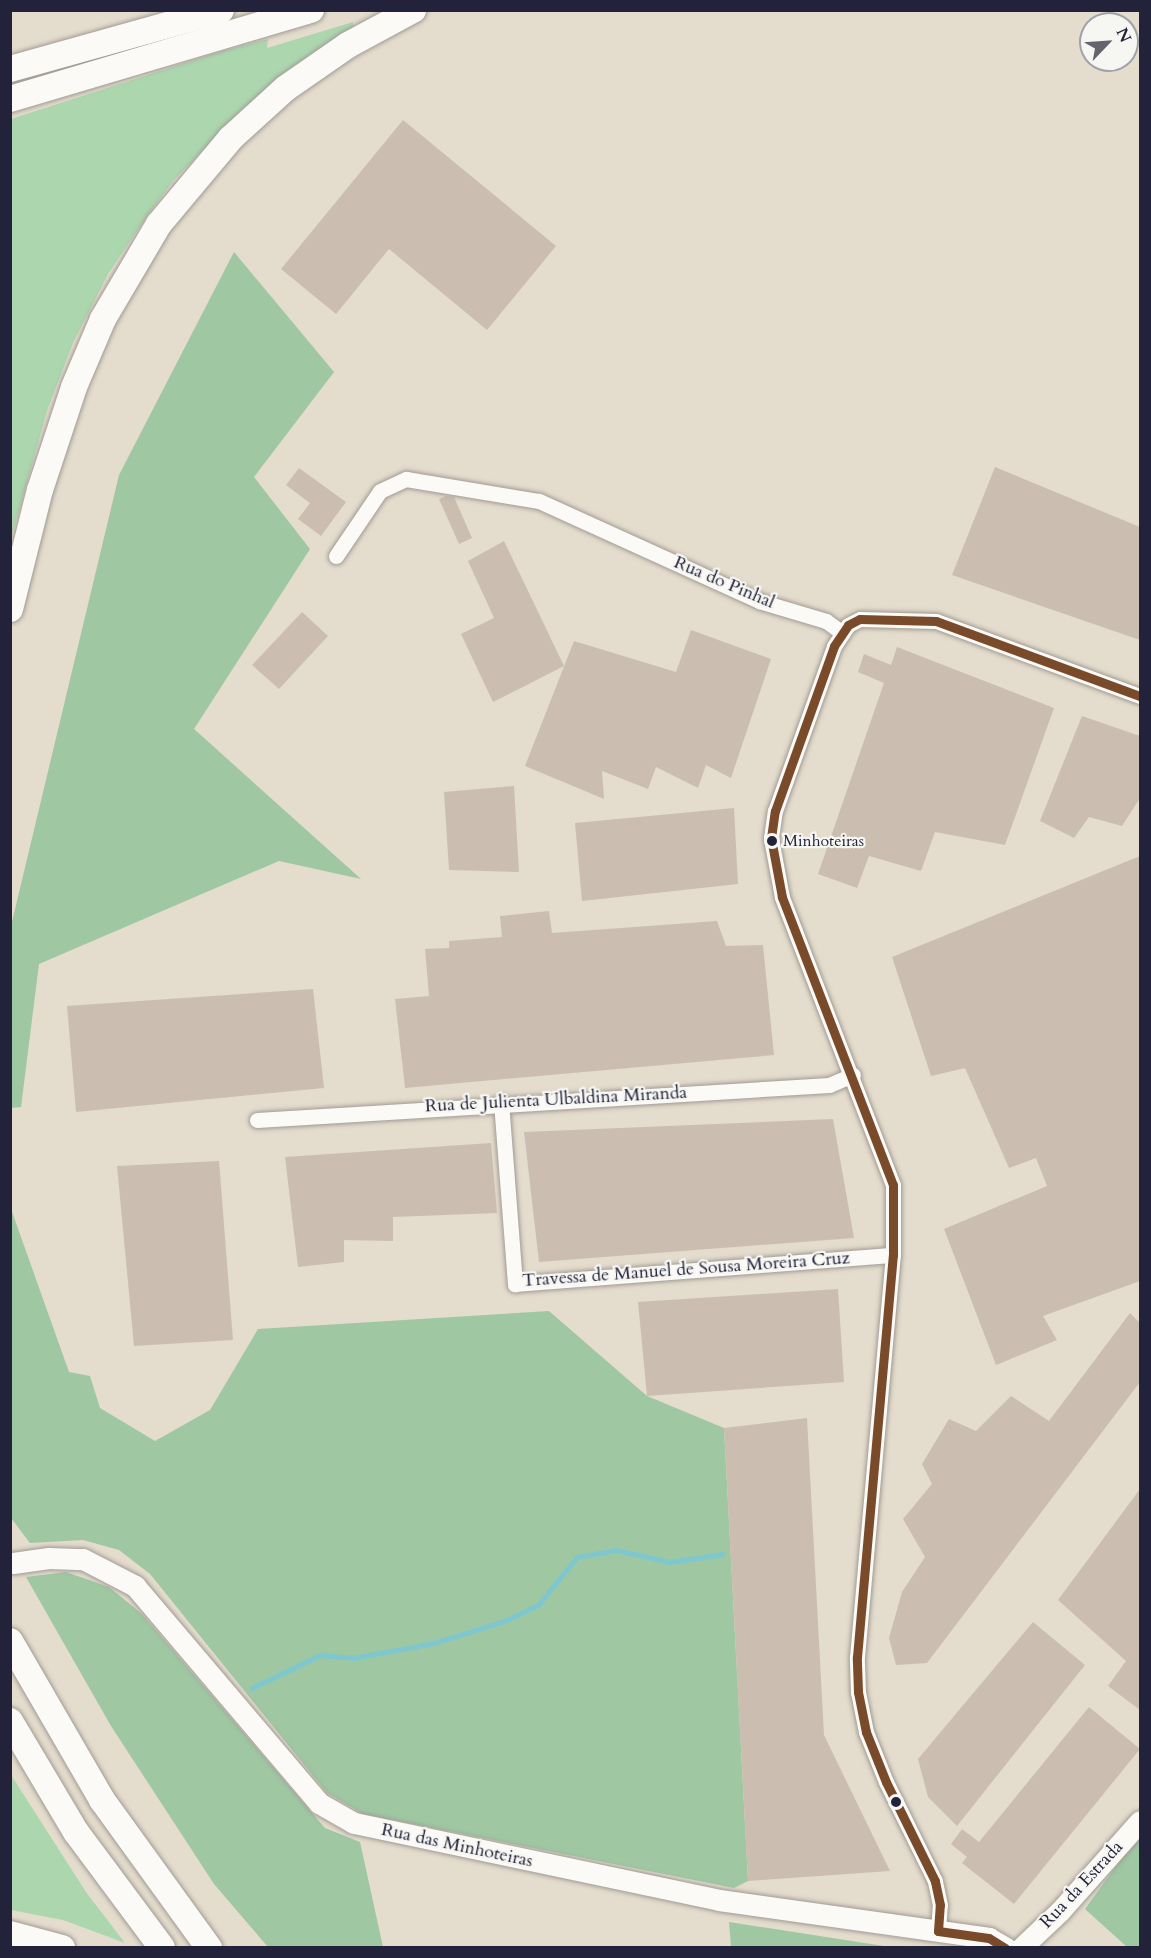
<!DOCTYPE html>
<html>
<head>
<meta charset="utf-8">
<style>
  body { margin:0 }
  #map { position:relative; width:1151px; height:1958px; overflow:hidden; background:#e4dccc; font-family:Cardo,serif }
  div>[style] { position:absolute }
  .green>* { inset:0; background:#acd7ae }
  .forest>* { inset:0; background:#9fc7a2 }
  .stream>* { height:5px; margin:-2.5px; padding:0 2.5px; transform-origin:2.5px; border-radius:2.5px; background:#7fc7cf }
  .building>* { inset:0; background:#cbbeb1 }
  .roads { filter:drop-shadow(0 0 2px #a09b95) drop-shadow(0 0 2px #a09b95) }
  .street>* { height:15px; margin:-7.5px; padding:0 7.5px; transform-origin:7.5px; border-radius:7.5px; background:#fbfaf7 }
  .secondary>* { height:21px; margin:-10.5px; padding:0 10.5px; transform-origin:10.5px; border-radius:10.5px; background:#fbfaf7 }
  .highway>* { height:26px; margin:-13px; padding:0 13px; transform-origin:13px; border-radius:13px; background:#fbfaf7 }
  .bus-1>* { height:9px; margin:-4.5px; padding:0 4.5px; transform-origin:4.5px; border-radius:4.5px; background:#7a4b2a }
  .dots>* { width:16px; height:16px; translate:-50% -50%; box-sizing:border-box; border:3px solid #f6f6f2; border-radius:50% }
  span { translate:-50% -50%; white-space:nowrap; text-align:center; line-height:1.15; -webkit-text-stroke:4.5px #f6f6f2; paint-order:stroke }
  .bus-label { font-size:16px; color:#22223b }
  .left { translate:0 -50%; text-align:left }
  .street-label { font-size:18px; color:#22223b }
  .frame { position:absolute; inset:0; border:12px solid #22223b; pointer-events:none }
  .north { position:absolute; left:1079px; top:12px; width:60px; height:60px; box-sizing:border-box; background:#f6f6f2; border:2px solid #a1a1a9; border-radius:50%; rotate:65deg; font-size:16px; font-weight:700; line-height:24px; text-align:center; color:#22223b }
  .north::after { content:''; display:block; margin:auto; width:21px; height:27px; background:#66636e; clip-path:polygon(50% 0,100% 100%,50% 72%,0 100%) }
</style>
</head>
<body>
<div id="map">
  <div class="green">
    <div style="clip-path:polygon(353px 22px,353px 28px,314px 52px,243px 109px,173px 181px,149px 213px,108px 274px,73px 343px,48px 408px,11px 538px,11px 119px,219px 52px,268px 39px,267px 48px)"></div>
    <div style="clip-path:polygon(11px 1775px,86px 1892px,125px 1943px,63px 1920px,11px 1910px)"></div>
  </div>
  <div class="forest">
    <div style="clip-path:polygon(234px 252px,334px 372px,254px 477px,310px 549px,194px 729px,361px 879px,279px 861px,39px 964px,21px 1107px,11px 1108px,11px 926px,119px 475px)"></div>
    <div style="clip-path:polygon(11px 1209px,69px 1372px,90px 1376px,100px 1408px,155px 1441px,210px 1410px,258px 1329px,549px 1311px,647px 1396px,724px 1428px,748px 1881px,734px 1888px,363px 1814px,327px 1793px,150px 1574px,119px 1550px,83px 1540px,30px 1543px,11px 1518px)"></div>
    <div style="clip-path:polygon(66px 1572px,109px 1587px,142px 1614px,325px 1828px,360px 1842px,383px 1947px,268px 1947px,214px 1884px,111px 1726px,26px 1577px)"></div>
    <div style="clip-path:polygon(1140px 1833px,1140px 1947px,1127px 1947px,1085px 1909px)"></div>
    <div style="clip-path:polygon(729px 1922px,890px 1947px,731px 1947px)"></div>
  </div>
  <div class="stream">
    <div style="left:252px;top:1688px;width:76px;rotate:-25.9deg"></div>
    <div style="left:320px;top:1655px;width:33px;rotate:5deg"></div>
    <div style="left:353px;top:1658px;width:82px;rotate:-10.5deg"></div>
    <div style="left:434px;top:1643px;width:77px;rotate:-17.5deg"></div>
    <div style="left:507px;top:1620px;width:34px;rotate:-26deg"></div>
    <div style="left:538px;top:1605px;width:62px;rotate:-50.9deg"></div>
    <div style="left:577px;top:1557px;width:40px;rotate:-10deg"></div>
    <div style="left:616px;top:1550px;width:55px;rotate:12.5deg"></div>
    <div style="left:670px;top:1562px;width:53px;rotate:-8.7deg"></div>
  </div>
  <div class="building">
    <div style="clip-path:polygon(403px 120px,556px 246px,487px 330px,389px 249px,336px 314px,281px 269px)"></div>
    <div style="clip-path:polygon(995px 467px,1140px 527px,1140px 640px,952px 575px)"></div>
    <div style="clip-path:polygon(299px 468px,346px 502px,321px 536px,298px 519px,310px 503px,286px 485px)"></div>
    <div style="clip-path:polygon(446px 496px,454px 497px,472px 538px,459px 544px,439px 499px)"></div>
    <div style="clip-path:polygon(504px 541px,564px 666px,493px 702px,461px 634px,494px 618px,468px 561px)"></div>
    <div style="clip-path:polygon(302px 612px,328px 636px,279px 689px,252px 665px)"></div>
    <div style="clip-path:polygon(691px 630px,771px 659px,731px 778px,706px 765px,698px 788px,656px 767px,648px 789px,602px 771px,604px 799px,525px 766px,574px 641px,676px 672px)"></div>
    <div style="clip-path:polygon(897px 647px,1054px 708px,1005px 845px,935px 832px,921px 871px,869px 856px,857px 888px,818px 874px,884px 683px,858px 672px,864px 654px,891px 665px)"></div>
    <div style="clip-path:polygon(1082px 716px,1140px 736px,1140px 798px,1122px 826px,1089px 817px,1074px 838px,1040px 821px)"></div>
    <div style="clip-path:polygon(514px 786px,519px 872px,449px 870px,444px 792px)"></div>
    <div style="clip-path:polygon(734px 808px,738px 884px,582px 901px,575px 823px)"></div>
    <div style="clip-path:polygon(1140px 856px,1140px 1281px,1043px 1316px,1057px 1340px,996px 1365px,944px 1229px,1047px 1186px,1036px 1158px,1009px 1168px,965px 1068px,931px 1076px,892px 957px)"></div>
    <div style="clip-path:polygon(549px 911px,552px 933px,717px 921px,726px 946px,763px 945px,774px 1055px,405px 1088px,395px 999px,429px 996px,425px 949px,449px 948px,449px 941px,502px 937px,500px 916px)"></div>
    <div style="clip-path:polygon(313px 989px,324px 1088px,76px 1112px,67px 1006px)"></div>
    <div style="clip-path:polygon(833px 1119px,854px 1238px,539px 1262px,524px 1132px)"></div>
    <div style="clip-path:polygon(491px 1143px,497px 1213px,393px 1217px,393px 1241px,344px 1240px,344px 1262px,298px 1267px,285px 1157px)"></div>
    <div style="clip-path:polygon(219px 1161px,233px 1340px,134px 1346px,117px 1166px)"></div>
    <div style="clip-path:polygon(838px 1289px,844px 1382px,647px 1396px,638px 1302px)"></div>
    <div style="clip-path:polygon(1130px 1313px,1140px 1323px,1140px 1382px,927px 1663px,896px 1665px,889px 1638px,902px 1592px,925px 1557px,903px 1519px,932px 1484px,922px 1464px,949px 1419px,976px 1431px,1011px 1396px,1049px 1421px)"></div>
    <div style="clip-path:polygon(807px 1418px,824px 1735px,890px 1871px,748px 1881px,724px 1428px)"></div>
    <div style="clip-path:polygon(1140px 1489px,1140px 1710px,1108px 1686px,1126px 1661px,1058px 1600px)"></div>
    <div style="clip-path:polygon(1033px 1622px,1085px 1665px,957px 1826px,928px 1797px,918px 1759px)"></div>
    <div style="clip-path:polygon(1089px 1707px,1140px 1749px,1014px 1904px,962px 1863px,967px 1857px,951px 1844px,962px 1829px,979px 1842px)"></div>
  </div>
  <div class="roads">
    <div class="street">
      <div style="left:336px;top:556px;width:78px;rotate:-55.9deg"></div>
      <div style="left:380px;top:491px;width:29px;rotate:-25deg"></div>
      <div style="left:406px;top:479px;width:135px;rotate:9.4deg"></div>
      <div style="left:539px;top:501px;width:242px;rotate:24.4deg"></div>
      <div style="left:759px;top:601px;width:70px;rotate:16.6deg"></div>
      <div style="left:826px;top:621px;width:19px;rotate:36deg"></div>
      <div style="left:501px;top:1102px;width:183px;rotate:85.6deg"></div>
      <div style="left:515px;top:1284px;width:379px;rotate:-4.4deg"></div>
      <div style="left:257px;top:1120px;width:573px;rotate:-3.5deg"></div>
      <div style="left:829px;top:1085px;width:26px;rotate:-23deg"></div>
      <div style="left:938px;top:1931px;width:26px;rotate:-86deg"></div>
      <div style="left:940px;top:1905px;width:25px;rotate:-102deg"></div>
      <div style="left:935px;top:1881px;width:110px;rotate:-116.3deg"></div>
      <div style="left:886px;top:1782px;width:54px;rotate:-111.8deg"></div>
      <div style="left:866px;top:1732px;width:41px;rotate:-101.3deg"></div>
      <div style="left:858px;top:1692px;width:35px;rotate:-92deg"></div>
      <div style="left:857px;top:1657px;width:404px;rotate:-84.9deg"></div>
      <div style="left:893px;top:1255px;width:70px;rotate:-90deg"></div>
      <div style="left:893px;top:1185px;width:309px;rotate:-111.1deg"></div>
      <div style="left:782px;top:897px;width:60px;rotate:-100.6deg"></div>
      <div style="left:771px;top:838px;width:27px;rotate:-82deg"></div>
      <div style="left:775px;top:811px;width:175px;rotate:-70.3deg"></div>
      <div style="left:834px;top:646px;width:25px;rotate:-56deg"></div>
      <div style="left:848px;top:625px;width:13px;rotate:-27deg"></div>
      <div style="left:860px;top:619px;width:76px;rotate:1.5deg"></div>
      <div style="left:936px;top:621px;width:217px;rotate:20.2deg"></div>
    </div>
    <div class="secondary">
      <div style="left:13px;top:1563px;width:36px;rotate:-8deg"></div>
      <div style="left:49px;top:1558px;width:34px;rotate:2deg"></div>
      <div style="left:83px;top:1559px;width:59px;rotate:27.4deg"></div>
      <div style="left:135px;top:1586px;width:285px;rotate:49.7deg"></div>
      <div style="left:319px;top:1803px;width:40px;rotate:29.7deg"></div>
      <div style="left:354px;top:1823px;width:373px;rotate:11.9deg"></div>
      <div style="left:719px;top:1900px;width:273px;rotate:8deg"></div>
      <div style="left:989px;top:1938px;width:20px;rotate:30deg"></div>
      <div style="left:1021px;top:1948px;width:54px;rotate:-43.5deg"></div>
      <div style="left:1060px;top:1911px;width:120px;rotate:-48.4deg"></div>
    </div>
    <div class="highway">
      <div style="left:10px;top:69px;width:219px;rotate:-15.6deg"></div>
      <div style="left:10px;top:99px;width:314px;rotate:-16.5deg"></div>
      <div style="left:10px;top:609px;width:123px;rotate:-75.9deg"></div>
      <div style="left:40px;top:490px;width:108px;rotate:-71.7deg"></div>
      <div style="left:74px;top:387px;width:74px;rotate:-66.9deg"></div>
      <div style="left:103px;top:319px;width:110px;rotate:-59.5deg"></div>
      <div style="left:159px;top:224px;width:112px;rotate:-50.1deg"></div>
      <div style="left:231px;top:138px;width:74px;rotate:-42.3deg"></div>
      <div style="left:286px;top:88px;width:75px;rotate:-34.7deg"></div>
      <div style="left:348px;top:45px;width:74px;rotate:-28.3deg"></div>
      <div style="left:10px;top:1641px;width:184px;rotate:59.9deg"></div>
      <div style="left:102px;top:1800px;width:183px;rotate:54.1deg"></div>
      <div style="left:10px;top:1721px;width:129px;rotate:59.3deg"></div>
      <div style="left:76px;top:1832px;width:144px;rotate:53.4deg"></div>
      <div style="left:10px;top:1934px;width:54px;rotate:15.1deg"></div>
    </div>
  </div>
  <div class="bus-1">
    <div style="left:938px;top:1931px;width:26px;rotate:-86deg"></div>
    <div style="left:940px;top:1905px;width:25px;rotate:-102deg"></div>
    <div style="left:935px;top:1881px;width:110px;rotate:-116.3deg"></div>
    <div style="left:886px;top:1782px;width:54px;rotate:-111.8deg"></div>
    <div style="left:866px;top:1732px;width:41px;rotate:-101.3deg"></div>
    <div style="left:858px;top:1692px;width:35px;rotate:-92deg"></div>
    <div style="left:857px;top:1657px;width:404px;rotate:-84.9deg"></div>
    <div style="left:893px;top:1255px;width:70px;rotate:-90deg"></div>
    <div style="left:893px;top:1185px;width:309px;rotate:-111.1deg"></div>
    <div style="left:782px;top:897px;width:60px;rotate:-100.6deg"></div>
    <div style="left:771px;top:838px;width:27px;rotate:-82deg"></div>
    <div style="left:775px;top:811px;width:175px;rotate:-70.3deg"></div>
    <div style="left:834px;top:646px;width:25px;rotate:-56deg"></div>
    <div style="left:848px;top:625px;width:13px;rotate:-27deg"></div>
    <div style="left:860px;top:619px;width:76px;rotate:1.5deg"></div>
    <div style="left:936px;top:621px;width:217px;rotate:20.2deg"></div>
    <div style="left:938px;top:1931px;width:51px;rotate:7.8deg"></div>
    <div style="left:989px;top:1938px;width:19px;rotate:32deg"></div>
  </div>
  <div class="dots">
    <div style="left:772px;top:841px;background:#22223b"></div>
    <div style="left:896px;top:1802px;background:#22223b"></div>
  </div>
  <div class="bus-label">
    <span class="left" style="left:783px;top:841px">Minhoteiras</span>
  </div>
  <div class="street-label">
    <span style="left:724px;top:583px;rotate:23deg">Rua do Pinhal</span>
    <span style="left:556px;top:1100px;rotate:-3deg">Rua de Julienta Ulbaldina Miranda</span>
    <span style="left:686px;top:1270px;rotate:-4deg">Travessa de Manuel de Sousa Moreira Cruz</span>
    <span style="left:457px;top:1846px;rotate:12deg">Rua das Minhoteiras</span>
    <span style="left:1082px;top:1885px;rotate:-47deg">Rua da Estrada</span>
  </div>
  <div class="frame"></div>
  <div class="north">N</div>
</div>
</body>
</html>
